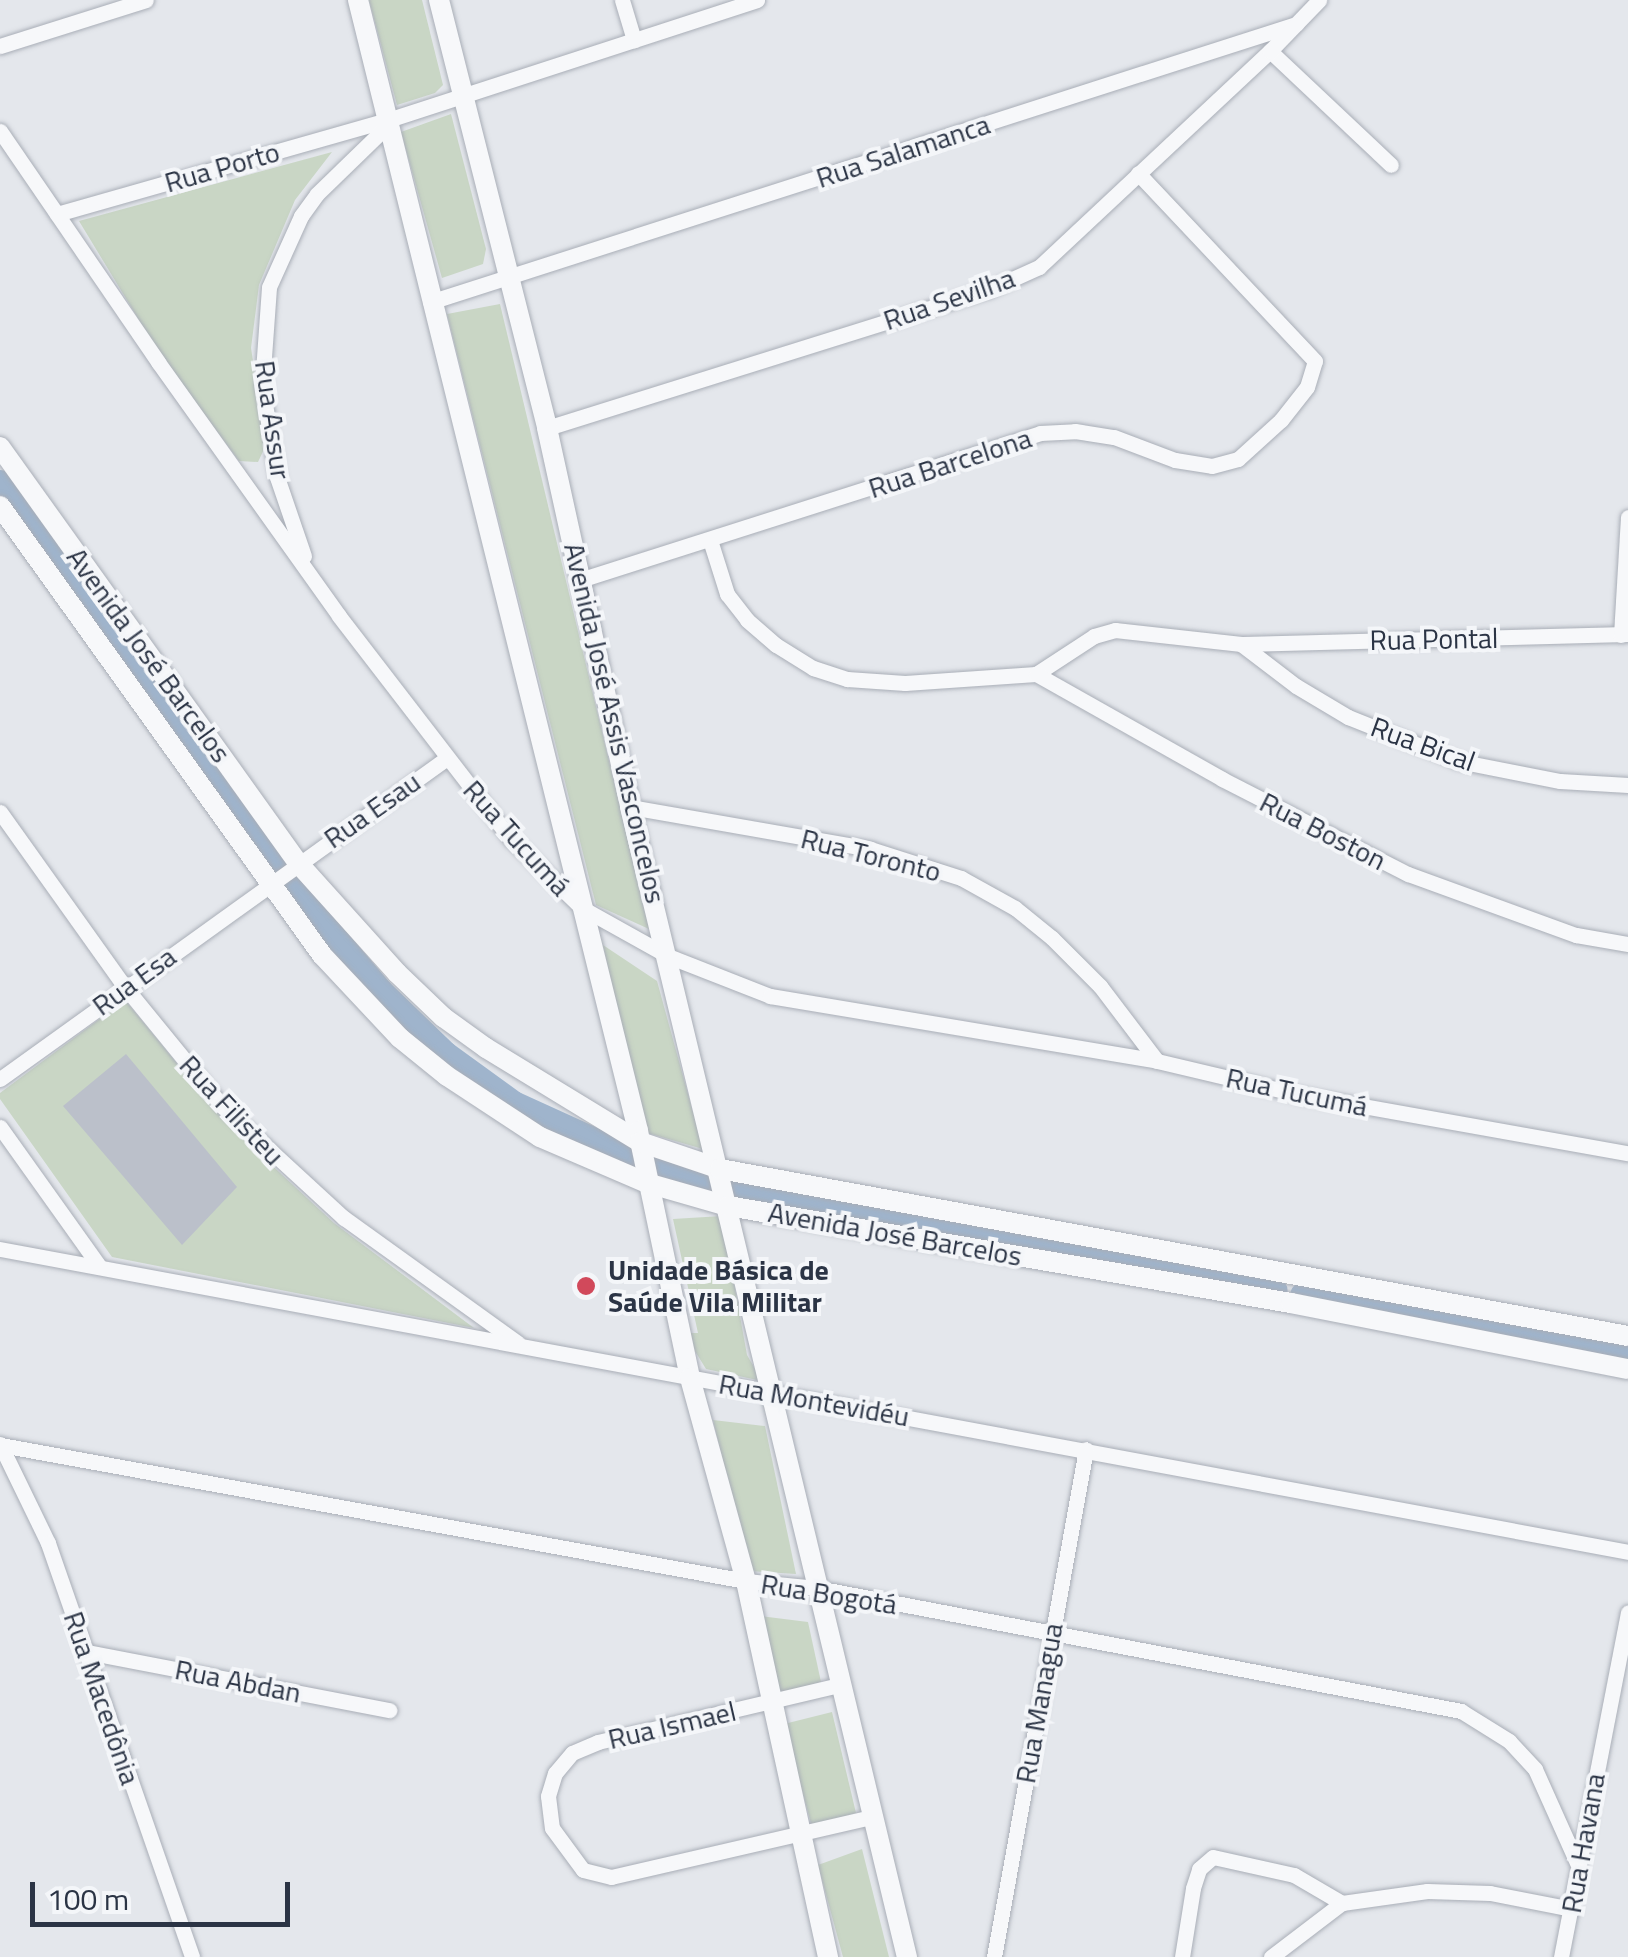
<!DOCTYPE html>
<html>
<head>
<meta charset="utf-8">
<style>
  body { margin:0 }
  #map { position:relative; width:1628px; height:1957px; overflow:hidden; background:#e4e7ec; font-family:"Titillium Web",sans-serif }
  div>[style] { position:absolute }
  .green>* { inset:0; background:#c9d6c5 }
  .river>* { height:30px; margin:-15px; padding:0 15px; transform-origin:15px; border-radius:15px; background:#9fb4cc }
  .building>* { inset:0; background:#bbc0ca }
  .roads { filter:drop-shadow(0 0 2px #a9aeb7) drop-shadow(0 0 2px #a9aeb7) }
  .minor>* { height:15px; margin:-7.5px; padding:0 7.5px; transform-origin:7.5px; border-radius:7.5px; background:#f7f8fa }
  .tertiary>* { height:20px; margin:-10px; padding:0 10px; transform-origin:10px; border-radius:10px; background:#f7f8fa }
  .dots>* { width:28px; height:28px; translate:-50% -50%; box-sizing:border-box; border:5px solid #f4f6f9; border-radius:50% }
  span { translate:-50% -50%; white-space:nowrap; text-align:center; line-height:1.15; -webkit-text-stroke:8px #f4f6f9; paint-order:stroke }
  .street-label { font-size:28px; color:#2b3445 }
  .poi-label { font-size:28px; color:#2b3445; font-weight:700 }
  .left { translate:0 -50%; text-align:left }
  .scale { position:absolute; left:30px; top:1882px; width:260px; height:45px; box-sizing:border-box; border:5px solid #2b3445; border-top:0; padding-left:12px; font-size:30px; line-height:35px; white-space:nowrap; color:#2b3445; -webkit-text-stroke:8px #f4f6f9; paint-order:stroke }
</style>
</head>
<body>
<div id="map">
  <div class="green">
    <div style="clip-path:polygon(369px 0,422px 0,443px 85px,435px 93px,397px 105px)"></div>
    <div style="clip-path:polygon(451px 114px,486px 249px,483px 264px,442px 278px,401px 132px)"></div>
    <div style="clip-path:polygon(332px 152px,295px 200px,259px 285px,251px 348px,266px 445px,258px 462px,239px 461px,162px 358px,79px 221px)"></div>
    <div style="clip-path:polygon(500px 304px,649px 929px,596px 905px,447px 314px)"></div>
    <div style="clip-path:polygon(603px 945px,657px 981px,703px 1149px,644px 1132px)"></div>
    <div style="clip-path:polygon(125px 1000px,225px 1122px,334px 1223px,474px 1328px,112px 1257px,0 1099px,0 1093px)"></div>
    <div style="clip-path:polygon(722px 1216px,747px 1355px,762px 1381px,706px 1369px,684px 1333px,698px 1333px,673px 1219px)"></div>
    <div style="clip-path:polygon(713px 1420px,765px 1426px,796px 1574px,749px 1571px)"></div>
    <div style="clip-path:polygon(760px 1616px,808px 1622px,821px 1682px,779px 1694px)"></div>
    <div style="clip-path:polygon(832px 1712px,856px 1813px,812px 1827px,784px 1724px)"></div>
    <div style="clip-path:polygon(862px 1849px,889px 1957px,843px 1957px,818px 1865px)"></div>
  </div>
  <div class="river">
    <div style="left:0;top:485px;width:538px;rotate:53.92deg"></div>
    <div style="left:317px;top:920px;width:96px;rotate:49.7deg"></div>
    <div style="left:379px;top:993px;width:91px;rotate:44.1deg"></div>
    <div style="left:444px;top:1056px;width:85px;rotate:35.9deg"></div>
    <div style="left:513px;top:1106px;width:157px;rotate:24.4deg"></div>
    <div style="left:656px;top:1171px;width:51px;rotate:18.4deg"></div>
    <div style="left:704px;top:1187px;width:578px;rotate:10.36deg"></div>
    <div style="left:1305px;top:1296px;width:329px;rotate:10.5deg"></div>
  </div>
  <div class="building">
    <div style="clip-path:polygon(126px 1054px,237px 1187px,182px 1245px,63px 1106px)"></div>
  </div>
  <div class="roads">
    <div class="minor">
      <div style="left:622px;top:0;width:42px;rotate:73.3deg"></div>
      <div style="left:0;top:46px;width:153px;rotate:-17.5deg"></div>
      <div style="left:1270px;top:51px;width:166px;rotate:43.3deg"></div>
      <div style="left:0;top:131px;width:280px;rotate:55.6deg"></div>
      <div style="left:158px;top:362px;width:312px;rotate:54.5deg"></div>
      <div style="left:339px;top:616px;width:282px;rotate:52.4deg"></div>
      <div style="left:511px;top:839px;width:99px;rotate:44.2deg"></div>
      <div style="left:582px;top:908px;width:98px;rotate:29.2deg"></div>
      <div style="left:668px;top:956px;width:110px;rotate:21.4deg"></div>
      <div style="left:770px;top:996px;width:392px;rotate:9.5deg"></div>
      <div style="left:1157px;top:1061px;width:148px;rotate:13.3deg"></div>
      <div style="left:1301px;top:1095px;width:332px;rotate:10.1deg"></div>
      <div style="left:57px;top:214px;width:344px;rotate:-15.9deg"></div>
      <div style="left:388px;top:120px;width:388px;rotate:-18deg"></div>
      <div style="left:430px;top:302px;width:910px;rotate:-17.8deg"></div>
      <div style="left:547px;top:428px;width:462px;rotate:-17.4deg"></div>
      <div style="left:988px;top:290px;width:56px;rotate:-24.3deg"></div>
      <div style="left:1039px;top:267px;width:316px;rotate:-43.1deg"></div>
      <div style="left:1270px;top:51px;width:71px;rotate:-46.1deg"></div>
      <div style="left:710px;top:540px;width:57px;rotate:72.5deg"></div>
      <div style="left:727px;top:594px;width:33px;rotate:52deg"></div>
      <div style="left:747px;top:620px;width:38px;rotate:41deg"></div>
      <div style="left:776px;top:645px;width:44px;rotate:31.9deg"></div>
      <div style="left:813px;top:668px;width:36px;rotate:18deg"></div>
      <div style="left:847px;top:679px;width:58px;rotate:3.9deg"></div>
      <div style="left:905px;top:683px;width:131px;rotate:-3.9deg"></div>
      <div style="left:1036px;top:674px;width:69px;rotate:-33.2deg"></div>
      <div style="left:1094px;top:636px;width:22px;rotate:-16deg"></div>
      <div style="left:1115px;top:630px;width:127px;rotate:6.3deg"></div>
      <div style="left:1241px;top:644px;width:387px;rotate:-1.5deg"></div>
      <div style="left:304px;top:556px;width:83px;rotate:-108.9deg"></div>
      <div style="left:277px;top:477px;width:93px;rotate:-99.3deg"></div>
      <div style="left:262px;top:385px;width:98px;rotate:-85.9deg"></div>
      <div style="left:269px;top:287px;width:78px;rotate:-65.7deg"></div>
      <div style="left:301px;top:216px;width:27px;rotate:-54deg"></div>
      <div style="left:317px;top:194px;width:100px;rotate:-44.2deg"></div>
      <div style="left:583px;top:579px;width:480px;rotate:-17.7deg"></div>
      <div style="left:1040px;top:433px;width:35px;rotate:-3deg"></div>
      <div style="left:1075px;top:431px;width:39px;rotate:9deg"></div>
      <div style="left:1114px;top:437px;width:65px;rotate:20.7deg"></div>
      <div style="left:1175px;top:460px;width:37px;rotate:9deg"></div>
      <div style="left:1212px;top:466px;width:27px;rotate:-15deg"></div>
      <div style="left:1238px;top:459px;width:58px;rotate:-42.2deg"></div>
      <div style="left:1281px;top:420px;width:42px;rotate:-51.8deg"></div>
      <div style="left:1307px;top:387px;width:27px;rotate:-73deg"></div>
      <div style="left:1315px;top:361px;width:258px;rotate:-133.3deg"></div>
      <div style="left:1621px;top:635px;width:118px;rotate:-86.6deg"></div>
      <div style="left:1241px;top:644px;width:69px;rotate:37.4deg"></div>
      <div style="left:1296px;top:686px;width:61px;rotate:30.8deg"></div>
      <div style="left:1348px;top:717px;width:118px;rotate:21.8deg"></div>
      <div style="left:1458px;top:761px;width:104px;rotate:11.1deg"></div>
      <div style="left:1560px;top:781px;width:68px;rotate:3.4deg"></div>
      <div style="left:1036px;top:674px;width:214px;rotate:29.4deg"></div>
      <div style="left:1222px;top:779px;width:209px;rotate:27.1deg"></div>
      <div style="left:1408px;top:874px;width:179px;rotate:20deg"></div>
      <div style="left:1576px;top:935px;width:53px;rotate:9.8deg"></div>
      <div style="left:630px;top:807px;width:244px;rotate:9.9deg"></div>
      <div style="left:870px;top:849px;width:96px;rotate:17.7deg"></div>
      <div style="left:961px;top:878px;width:62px;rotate:29.1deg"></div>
      <div style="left:1015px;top:908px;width:48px;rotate:39deg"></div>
      <div style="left:1052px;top:938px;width:68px;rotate:45deg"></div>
      <div style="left:1100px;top:986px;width:94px;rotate:52.8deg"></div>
      <div style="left:0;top:812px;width:215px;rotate:54.5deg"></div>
      <div style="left:125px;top:987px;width:154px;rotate:50.8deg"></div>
      <div style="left:222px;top:1106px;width:166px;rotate:42.6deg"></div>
      <div style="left:344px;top:1218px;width:214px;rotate:35.7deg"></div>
      <div style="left:0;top:1079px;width:550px;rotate:-35.68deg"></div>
      <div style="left:0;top:1127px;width:171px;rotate:54.5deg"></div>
      <div style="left:0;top:1249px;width:1656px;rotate:10.54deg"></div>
      <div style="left:0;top:1444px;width:110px;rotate:64.1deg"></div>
      <div style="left:48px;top:1543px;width:438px;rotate:70.8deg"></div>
      <div style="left:1px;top:1445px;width:757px;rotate:10.35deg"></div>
      <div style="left:746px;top:1581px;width:71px;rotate:5.6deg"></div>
      <div style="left:817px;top:1588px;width:656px;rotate:10.81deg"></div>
      <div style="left:1461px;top:1711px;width:57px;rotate:32deg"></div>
      <div style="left:1509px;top:1741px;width:38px;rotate:47deg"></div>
      <div style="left:1535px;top:1769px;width:103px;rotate:65.9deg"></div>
      <div style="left:87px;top:1652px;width:308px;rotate:10.9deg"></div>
      <div style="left:839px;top:1685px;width:248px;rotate:166.7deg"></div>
      <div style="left:598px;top:1742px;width:28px;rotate:157deg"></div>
      <div style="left:572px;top:1753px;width:26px;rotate:130deg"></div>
      <div style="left:555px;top:1773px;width:24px;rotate:107deg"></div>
      <div style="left:548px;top:1796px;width:32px;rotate:83deg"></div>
      <div style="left:552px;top:1828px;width:52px;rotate:53.6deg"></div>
      <div style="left:583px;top:1870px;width:29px;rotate:14deg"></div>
      <div style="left:611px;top:1877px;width:267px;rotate:-13deg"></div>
      <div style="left:1342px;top:1903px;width:86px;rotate:-8deg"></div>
      <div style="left:1427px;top:1891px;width:63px;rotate:1.8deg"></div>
      <div style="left:1490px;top:1893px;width:84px;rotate:11deg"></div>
      <div style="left:994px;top:1957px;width:516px;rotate:-79.73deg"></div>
      <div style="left:1182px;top:1957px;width:70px;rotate:-80.9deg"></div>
      <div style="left:1193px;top:1888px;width:20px;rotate:-72deg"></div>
      <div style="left:1199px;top:1869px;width:18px;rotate:-41deg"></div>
      <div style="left:1213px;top:1857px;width:83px;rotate:12.5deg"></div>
      <div style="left:1294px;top:1875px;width:56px;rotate:30.3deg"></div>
      <div style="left:1271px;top:1957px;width:89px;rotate:-37.3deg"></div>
      <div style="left:1561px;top:1957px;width:351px;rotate:-79deg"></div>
    </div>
    <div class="tertiary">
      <div style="left:358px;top:0;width:1165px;rotate:76.09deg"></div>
      <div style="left:638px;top:1131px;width:252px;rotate:78.1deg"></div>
      <div style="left:690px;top:1378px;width:211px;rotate:74.6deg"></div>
      <div style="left:746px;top:1581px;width:385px;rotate:77.7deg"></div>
      <div style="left:439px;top:0;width:441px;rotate:75.8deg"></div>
      <div style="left:547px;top:428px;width:388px;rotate:77.6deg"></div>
      <div style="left:630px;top:807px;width:1183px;rotate:76.46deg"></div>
      <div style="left:0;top:447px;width:512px;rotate:54.38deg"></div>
      <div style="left:298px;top:863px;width:148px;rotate:48deg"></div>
      <div style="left:397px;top:973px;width:64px;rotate:43.7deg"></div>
      <div style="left:443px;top:1017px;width:53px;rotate:35.8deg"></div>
      <div style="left:486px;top:1048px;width:180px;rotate:31.4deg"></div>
      <div style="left:640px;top:1142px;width:84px;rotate:18.6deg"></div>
      <div style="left:720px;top:1169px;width:923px;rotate:10.42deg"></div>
      <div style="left:0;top:506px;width:553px;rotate:54.35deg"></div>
      <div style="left:322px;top:955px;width:114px;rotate:46.8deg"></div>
      <div style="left:400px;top:1038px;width:60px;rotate:39deg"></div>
      <div style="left:447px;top:1076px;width:111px;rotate:33.3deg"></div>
      <div style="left:540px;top:1137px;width:116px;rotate:23.3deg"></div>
      <div style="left:647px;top:1183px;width:84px;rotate:15.9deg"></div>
      <div style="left:728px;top:1206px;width:571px;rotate:9.78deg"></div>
      <div style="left:1291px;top:1303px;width:343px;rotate:11.1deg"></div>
    </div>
  </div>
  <div class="dots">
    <div style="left:586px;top:1286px;background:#d1495b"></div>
  </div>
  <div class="street-label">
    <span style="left:903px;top:151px;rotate:-18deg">Rua Salamanca</span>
    <span style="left:222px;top:167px;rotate:-16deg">Rua Porto</span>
    <span style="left:949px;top:299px;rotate:-19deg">Rua Sevilha</span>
    <span style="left:273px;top:420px;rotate:82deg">Rua Assur</span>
    <span style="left:950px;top:463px;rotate:-18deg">Rua Barcelona</span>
    <span style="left:1434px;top:639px;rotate:-1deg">Rua Pontal</span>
    <span style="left:149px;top:655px;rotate:54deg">Avenida José Barcelos</span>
    <span style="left:615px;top:723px;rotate:77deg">Avenida José Assis Vasconcelos</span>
    <span style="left:1423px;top:744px;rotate:20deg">Rua Bical</span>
    <span style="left:372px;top:810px;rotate:-35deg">Rua Esau</span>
    <span style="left:1323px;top:831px;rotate:27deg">Rua Boston</span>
    <span style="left:517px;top:838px;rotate:48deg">Rua Tucumá</span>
    <span style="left:871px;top:855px;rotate:14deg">Rua Toronto</span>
    <span style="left:134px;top:981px;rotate:-36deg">Rua Esa</span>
    <span style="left:1297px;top:1092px;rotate:12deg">Rua Tucumá</span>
    <span style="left:232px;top:1110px;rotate:47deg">Rua Filisteu</span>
    <span style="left:895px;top:1234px;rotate:10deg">Avenida José Barcelos</span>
    <span style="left:814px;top:1400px;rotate:10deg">Rua Montevidéu</span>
    <span style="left:829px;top:1594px;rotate:9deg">Rua Bogotá</span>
    <span style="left:238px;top:1681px;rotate:11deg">Rua Abdan</span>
    <span style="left:102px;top:1698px;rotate:71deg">Rua Macedônia</span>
    <span style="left:1039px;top:1703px;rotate:-80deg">Rua Managua</span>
    <span style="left:672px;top:1725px;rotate:-13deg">Rua Ismael</span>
    <span style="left:1583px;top:1843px;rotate:-80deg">Rua Havana</span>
  </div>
  <div class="poi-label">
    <span class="left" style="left:608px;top:1286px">Unidade Básica de<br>Saúde Vila Militar</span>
  </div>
  <div class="scale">100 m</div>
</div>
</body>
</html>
